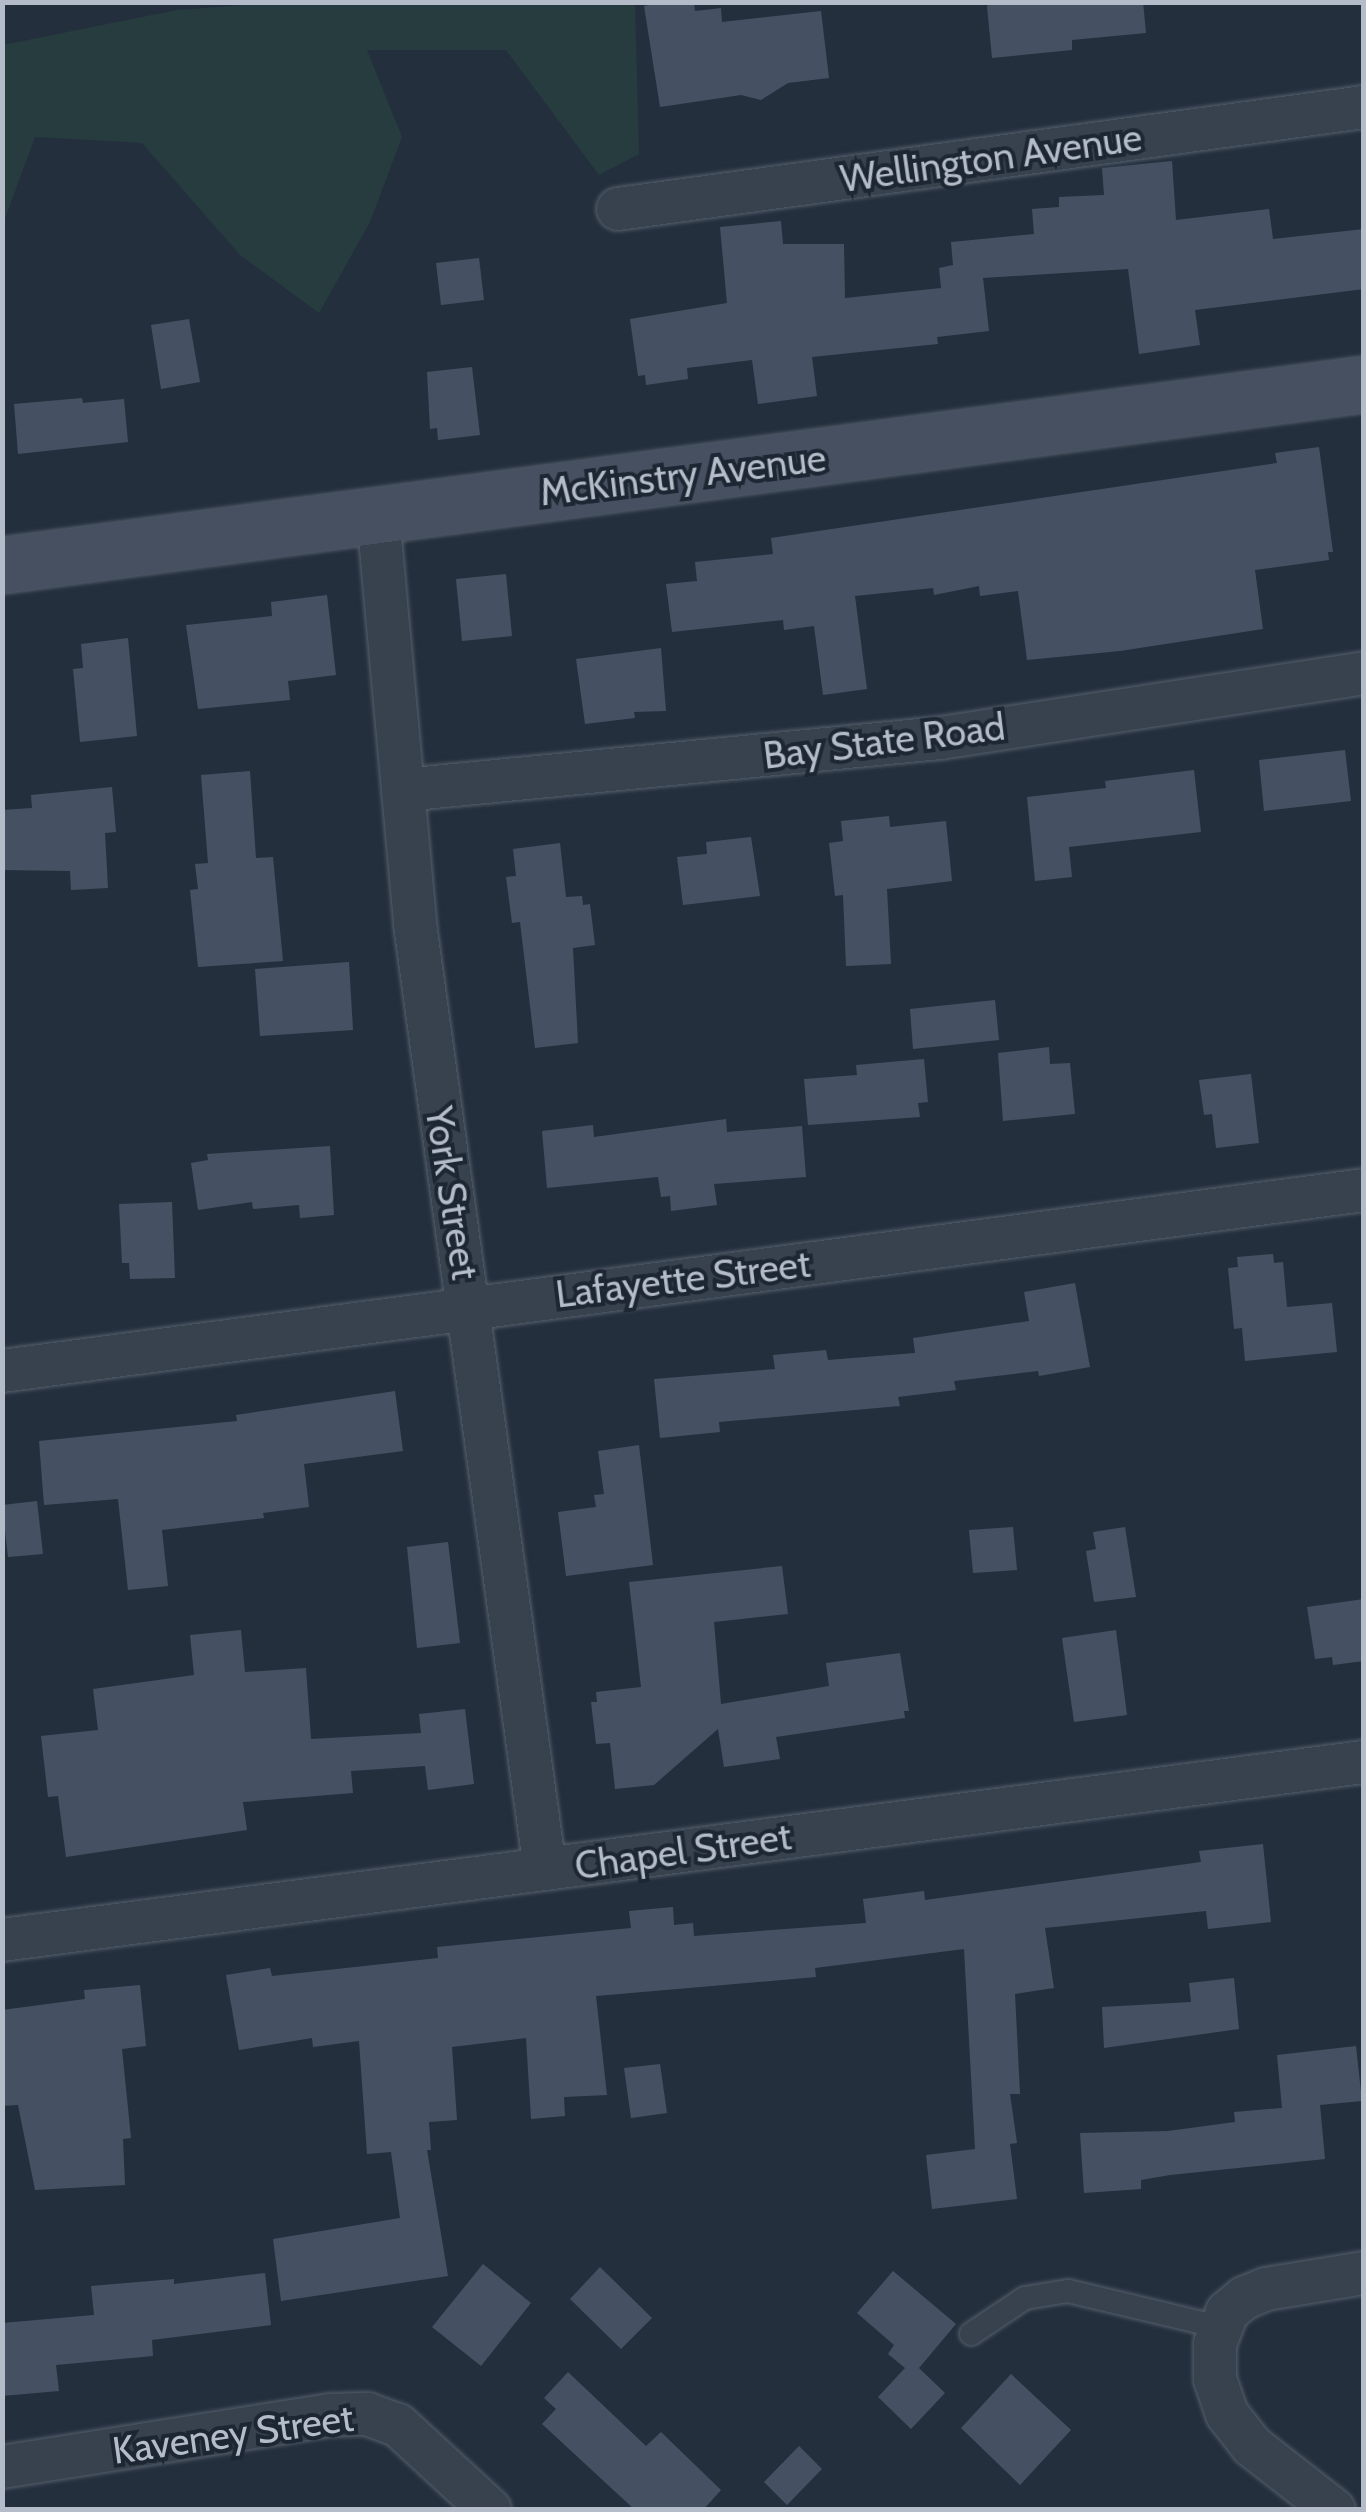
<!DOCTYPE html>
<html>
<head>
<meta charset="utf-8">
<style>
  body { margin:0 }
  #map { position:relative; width:1366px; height:2512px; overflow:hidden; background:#242f3e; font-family:Cabin,sans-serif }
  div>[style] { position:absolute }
  .green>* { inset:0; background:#263c3f }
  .building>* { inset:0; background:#455162 }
  .roads { filter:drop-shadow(0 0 2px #565f6c) drop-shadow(0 0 2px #565f6c) }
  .lane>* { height:22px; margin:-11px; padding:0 11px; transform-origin:11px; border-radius:11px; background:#38414e }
  .street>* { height:42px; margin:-21px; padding:0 21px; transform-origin:21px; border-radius:21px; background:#38414e }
  .secondary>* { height:55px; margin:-27.5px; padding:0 27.5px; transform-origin:27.5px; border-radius:27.5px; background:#465061 }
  span { translate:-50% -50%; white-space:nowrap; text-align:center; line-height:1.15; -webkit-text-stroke:8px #1d2633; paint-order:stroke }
  .street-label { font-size:38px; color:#b4bcc9 }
  .frame { position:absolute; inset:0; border:5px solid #b4bcc9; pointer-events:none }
</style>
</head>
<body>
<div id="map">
  <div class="green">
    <div style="clip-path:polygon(269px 3px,635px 3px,639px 154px,599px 175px,506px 50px,367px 50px,402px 137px,370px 222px,319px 313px,240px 255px,142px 143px,35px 137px,3px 224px,3px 45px,177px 10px)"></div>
  </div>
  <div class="building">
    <div style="clip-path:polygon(663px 2px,694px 2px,695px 11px,721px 8px,722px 22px,821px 11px,829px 78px,788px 83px,761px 100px,741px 95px,660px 107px,644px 6px)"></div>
    <div style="clip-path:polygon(994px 2px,1143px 2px,1146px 33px,1072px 40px,1072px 50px,992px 58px,987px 6px)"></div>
    <div style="clip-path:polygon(1172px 161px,1176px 220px,1269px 209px,1273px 239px,1364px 229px,1364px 289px,1195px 310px,1200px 345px,1139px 354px,1128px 269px,983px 278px,989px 331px,937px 337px,938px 344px,812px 357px,817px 396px,758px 404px,752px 360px,687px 368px,688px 379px,646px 385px,645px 375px,638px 376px,630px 319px,727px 303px,720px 227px,781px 221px,783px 244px,844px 244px,845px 298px,941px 288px,939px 268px,953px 265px,951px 242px,1034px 234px,1032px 209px,1059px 207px,1059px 197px,1104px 195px,1102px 168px)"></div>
    <div style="clip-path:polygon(479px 258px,484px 300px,441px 305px,436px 263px)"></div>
    <div style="clip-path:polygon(189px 319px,200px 382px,161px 389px,151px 325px)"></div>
    <div style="clip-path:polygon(472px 367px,480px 435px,438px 440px,437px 428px,430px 429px,427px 372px)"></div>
    <div style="clip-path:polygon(82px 398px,83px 403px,124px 399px,128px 442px,18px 454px,14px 404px)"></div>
    <div style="clip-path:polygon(1319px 447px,1333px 552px,1328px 552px,1329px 560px,1255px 570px,1263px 629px,1120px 651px,1027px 660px,1018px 591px,980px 596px,979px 586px,934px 595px,933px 588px,855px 596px,867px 689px,823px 695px,814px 626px,784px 630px,783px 620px,672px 632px,666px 584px,697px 581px,695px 562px,773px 554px,771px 538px,1277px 463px,1275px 453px)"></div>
    <div style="clip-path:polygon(506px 574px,512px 636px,462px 641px,456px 579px)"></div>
    <div style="clip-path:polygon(327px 595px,336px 675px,288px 681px,290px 700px,198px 709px,186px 625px,272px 616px,271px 602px)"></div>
    <div style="clip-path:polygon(128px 638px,137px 736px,80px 742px,73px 669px,83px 668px,81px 644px)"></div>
    <div style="clip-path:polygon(661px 648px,666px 711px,634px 712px,635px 718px,585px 724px,576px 659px)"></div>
    <div style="clip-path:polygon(1345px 750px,1351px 801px,1264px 811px,1259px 760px)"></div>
    <div style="clip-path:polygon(1194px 770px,1201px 832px,1069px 847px,1072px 877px,1035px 881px,1027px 797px,1106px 788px,1105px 781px)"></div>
    <div style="clip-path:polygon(250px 771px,256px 858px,273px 857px,283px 961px,198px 967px,190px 890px,198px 889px,195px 864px,208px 863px,201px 775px)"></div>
    <div style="clip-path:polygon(112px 787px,116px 832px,105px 833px,108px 888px,71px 890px,70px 871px,2px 870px,2px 810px,32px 808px,31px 795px)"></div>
    <div style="clip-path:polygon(889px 816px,890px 827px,946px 821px,952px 881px,887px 889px,891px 964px,846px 966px,843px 895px,835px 896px,829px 843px,843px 841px,841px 821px)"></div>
    <div style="clip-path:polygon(751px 837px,760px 896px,683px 905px,677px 857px,707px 854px,706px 842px)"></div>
    <div style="clip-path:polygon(560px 843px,566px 897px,582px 896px,583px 905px,590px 904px,595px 945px,573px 948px,578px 1043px,535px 1048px,520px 922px,512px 923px,506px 877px,516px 876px,513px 849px)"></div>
    <div style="clip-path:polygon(349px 962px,353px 1030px,260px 1036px,255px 969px)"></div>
    <div style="clip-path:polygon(995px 1000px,999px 1040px,913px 1049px,910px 1009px)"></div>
    <div style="clip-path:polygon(1049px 1047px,1050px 1064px,1070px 1063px,1075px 1114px,1003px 1121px,998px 1053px)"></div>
    <div style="clip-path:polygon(924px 1059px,928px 1102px,918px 1103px,920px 1117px,808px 1125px,804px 1079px,857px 1075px,856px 1065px)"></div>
    <div style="clip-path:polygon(1251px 1074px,1259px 1143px,1216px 1148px,1212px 1114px,1204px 1115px,1199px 1080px)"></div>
    <div style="clip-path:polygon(726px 1119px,727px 1132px,802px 1126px,806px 1177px,714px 1184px,717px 1205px,671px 1211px,670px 1196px,661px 1197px,658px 1177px,547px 1188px,542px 1131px,593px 1125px,594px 1137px)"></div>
    <div style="clip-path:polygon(330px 1146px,334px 1215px,300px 1218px,299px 1205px,253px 1209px,252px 1202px,198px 1210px,191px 1163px,208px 1160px,207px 1154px)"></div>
    <div style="clip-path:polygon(172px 1202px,175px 1278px,130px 1279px,129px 1263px,122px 1263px,119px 1204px)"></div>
    <div style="clip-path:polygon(1273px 1254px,1274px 1263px,1283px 1262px,1287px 1307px,1332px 1303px,1337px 1352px,1245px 1361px,1242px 1328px,1234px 1329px,1228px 1268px,1238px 1267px,1237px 1257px)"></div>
    <div style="clip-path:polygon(1075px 1283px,1090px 1367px,1039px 1376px,1038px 1371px,954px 1381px,956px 1390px,898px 1397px,900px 1406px,719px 1422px,720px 1432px,660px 1438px,654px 1379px,775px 1369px,773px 1355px,826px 1350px,828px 1360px,915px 1353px,913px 1338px,1029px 1321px,1024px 1292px)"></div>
    <div style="clip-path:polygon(395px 1391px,403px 1451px,304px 1464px,309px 1507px,263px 1513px,264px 1518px,162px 1530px,168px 1586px,128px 1590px,118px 1499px,44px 1505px,39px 1441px,237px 1421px,236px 1415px)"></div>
    <div style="clip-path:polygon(639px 1445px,653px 1565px,566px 1576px,558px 1512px,596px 1507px,594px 1495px,604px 1494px,598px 1451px)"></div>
    <div style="clip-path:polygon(37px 1501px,43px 1554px,8px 1557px,2px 1505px)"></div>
    <div style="clip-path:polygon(1013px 1527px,1017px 1570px,973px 1573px,969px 1530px)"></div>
    <div style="clip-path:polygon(1125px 1527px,1136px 1597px,1094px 1602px,1086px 1551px,1096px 1549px,1093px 1532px)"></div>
    <div style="clip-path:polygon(448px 1542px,460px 1643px,417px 1648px,407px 1547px)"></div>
    <div style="clip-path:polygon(782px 1566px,788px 1614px,714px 1622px,721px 1704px,829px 1686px,826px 1663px,900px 1653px,909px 1711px,904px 1711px,905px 1718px,776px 1737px,780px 1759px,724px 1767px,718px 1729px,654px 1785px,615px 1789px,610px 1743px,596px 1744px,591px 1702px,597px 1702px,596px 1692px,641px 1687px,629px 1582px)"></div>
    <div style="clip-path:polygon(1364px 1599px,1364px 1661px,1333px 1665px,1332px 1657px,1315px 1659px,1307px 1607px)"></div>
    <div style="clip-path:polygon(241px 1630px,245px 1672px,306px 1668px,311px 1739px,421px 1733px,419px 1714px,465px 1709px,474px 1784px,428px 1790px,425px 1766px,351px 1771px,353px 1793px,243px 1802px,247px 1830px,66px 1857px,58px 1796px,48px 1797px,41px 1736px,98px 1730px,93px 1689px,194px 1675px,190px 1635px)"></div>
    <div style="clip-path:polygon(1116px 1630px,1127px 1715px,1074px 1722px,1062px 1638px)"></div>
    <div style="clip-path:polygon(1263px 1844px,1271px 1922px,1208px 1929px,1206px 1911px,1045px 1928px,1054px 1988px,1015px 1994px,1020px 2094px,1010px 2094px,1017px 2143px,1010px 2144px,1017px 2199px,932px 2209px,926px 2155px,975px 2149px,964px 1949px,815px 1968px,816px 1977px,596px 1996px,607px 2095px,564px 2097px,565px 2116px,531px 2119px,526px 2038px,452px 2047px,457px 2120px,429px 2122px,431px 2150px,427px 2150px,448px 2276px,281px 2301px,273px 2239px,400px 2218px,391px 2152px,367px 2154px,359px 2041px,313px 2047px,312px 2038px,239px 2050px,226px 1975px,270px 1968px,272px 1976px,438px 1958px,437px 1947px,631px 1928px,629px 1911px,673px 1907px,674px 1925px,693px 1923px,694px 1936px,866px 1923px,863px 1899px,924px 1891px,925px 1900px,1201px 1862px,1199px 1851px)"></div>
    <div style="clip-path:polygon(1234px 1978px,1239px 2029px,1104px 2048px,1102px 2007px,1191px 2002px,1189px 1983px)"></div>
    <div style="clip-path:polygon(140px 1985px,146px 2046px,122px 2049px,131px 2138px,123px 2139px,125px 2185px,35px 2190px,18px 2105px,2px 2106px,2px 2010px,85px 1999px,84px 1990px)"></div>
    <div style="clip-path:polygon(1356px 2046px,1362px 2101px,1320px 2105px,1325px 2159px,1170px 2175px,1141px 2180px,1141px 2189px,1084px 2193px,1080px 2133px,1168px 2131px,1235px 2122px,1234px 2112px,1282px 2108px,1277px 2055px)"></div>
    <div style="clip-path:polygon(660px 2064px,667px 2113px,631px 2118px,624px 2068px)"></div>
    <div style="clip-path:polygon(483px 2264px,531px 2303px,481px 2366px,432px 2327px)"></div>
    <div style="clip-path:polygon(600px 2267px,652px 2318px,621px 2349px,570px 2299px)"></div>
    <div style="clip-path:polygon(893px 2271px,956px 2324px,919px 2368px,945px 2393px,911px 2429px,878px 2397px,905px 2368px,888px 2354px,894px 2345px,857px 2313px)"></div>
    <div style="clip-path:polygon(265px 2273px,271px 2325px,152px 2340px,153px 2356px,56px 2365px,59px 2391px,2px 2396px,2px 2323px,94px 2315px,91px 2286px,174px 2279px,174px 2284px)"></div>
    <div style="clip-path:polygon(568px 2372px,646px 2446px,661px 2432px,721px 2490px,703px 2510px,635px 2510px,542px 2424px,556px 2409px,544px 2398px)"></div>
    <div style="clip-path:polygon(1011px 2374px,1071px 2430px,1020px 2485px,961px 2428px)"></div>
    <div style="clip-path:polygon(799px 2446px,822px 2469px,787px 2505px,764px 2482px)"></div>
  </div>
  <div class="roads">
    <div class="lane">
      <div style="left:971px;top:2334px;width:65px;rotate:-33.7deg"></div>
      <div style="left:1025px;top:2298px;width:44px;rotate:-9.2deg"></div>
      <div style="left:1068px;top:2291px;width:155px;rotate:13.4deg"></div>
    </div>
    <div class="street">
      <div style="left:618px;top:209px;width:753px;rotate:-7.79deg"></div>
      <div style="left:378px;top:515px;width:411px;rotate:84.8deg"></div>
      <div style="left:415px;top:924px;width:954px;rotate:82.17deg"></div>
      <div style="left:403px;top:790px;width:540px;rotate:-5.53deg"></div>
      <div style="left:940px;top:738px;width:429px;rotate:-8.7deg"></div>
      <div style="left:2px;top:1371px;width:1374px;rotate:-7.57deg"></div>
      <div style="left:2px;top:1940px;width:1374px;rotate:-7.45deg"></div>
      <div style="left:2px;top:2467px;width:334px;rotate:-9deg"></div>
      <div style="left:332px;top:2415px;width:35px;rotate:-2deg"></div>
      <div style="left:367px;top:2414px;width:33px;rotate:20deg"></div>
      <div style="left:398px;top:2425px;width:125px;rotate:42.7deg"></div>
      <div style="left:1334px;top:2510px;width:104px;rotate:-142deg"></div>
      <div style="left:1252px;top:2446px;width:41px;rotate:-128deg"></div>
      <div style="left:1227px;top:2414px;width:37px;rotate:-109deg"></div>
      <div style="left:1215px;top:2379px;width:35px;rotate:-90deg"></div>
      <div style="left:1215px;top:2344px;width:34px;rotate:-69deg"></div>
      <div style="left:1227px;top:2312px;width:22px;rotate:-39deg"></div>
      <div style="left:1244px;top:2298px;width:24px;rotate:-22deg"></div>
      <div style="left:1266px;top:2289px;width:99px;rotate:-9.3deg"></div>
    </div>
    <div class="secondary">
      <div style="left:2px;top:565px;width:1374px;rotate:-7.57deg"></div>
    </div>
  </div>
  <div class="street-label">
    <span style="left:991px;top:158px;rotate:-8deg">Wellington Avenue</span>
    <span style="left:683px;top:475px;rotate:-7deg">McKinstry Avenue</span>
    <span style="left:884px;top:741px;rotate:-7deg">Bay State Road</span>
    <span style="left:452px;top:1193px;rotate:81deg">York Street</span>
    <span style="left:683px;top:1279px;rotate:-7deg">Lafayette Street</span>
    <span style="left:683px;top:1851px;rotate:-8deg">Chapel Street</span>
    <span style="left:233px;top:2434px;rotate:-8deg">Kaveney Street</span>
  </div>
  <div class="frame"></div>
</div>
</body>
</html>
